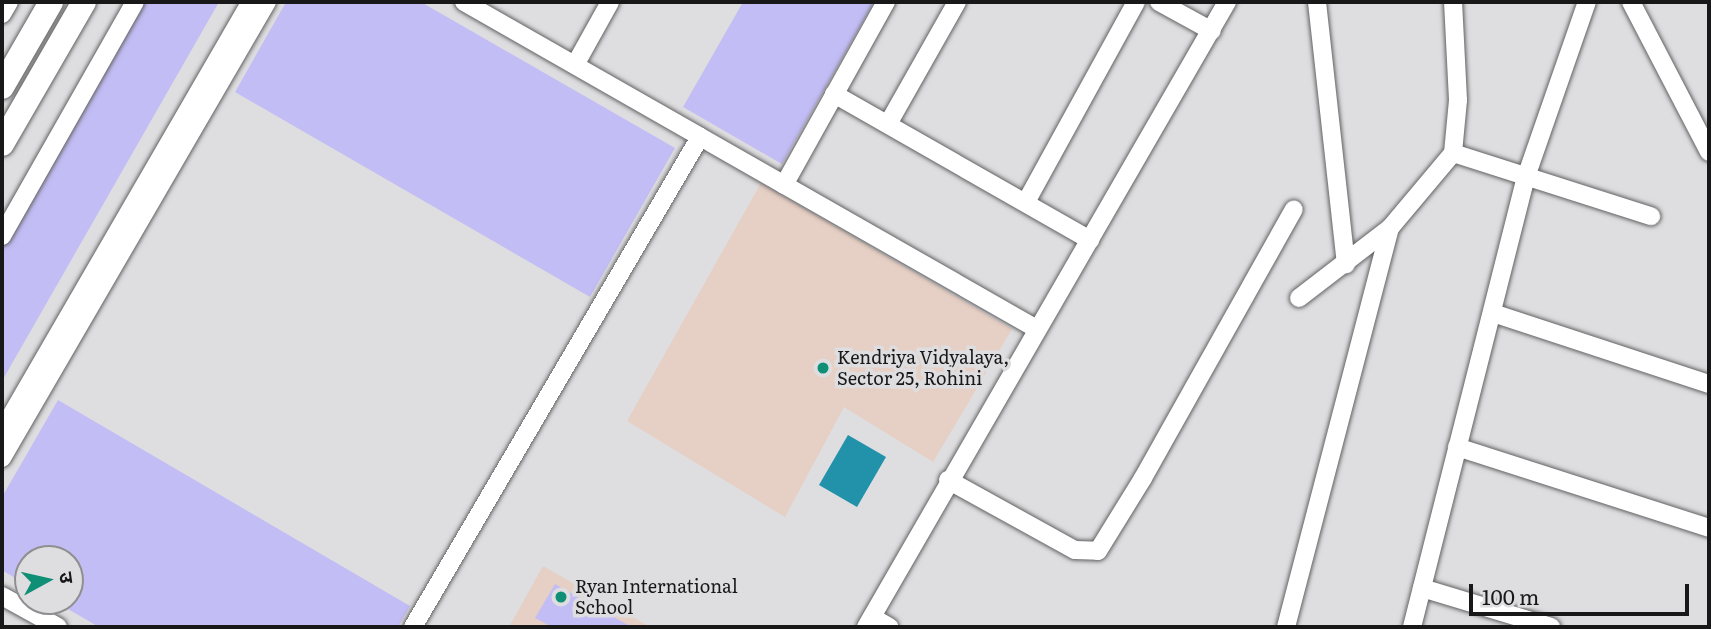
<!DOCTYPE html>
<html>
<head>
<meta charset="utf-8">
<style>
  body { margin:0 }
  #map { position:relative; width:1711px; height:629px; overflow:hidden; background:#dedee0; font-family:Literata,"Noto Sans Devanagari",serif }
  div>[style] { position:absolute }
  .education>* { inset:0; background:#e6cfc4 }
  .green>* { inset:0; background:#c2bdf4 }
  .water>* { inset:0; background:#2192aa }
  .roads { filter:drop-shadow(0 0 2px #626264) drop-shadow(0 0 2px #626264) }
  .street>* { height:18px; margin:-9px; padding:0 9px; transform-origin:9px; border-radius:9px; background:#fff }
  .secondary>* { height:24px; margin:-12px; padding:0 12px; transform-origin:12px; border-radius:12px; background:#fff }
  .dots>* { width:19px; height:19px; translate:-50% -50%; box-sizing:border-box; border:4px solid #dedee0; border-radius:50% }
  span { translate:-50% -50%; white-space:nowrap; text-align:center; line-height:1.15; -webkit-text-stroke:7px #dedee0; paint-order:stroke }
  .poi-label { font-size:18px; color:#181819 }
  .left { translate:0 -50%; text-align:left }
  .frame { position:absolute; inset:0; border:4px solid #181819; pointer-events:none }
  .north { position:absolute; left:14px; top:545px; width:70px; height:70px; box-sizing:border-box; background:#dedee0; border:2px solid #8f8f90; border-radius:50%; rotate:82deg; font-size:19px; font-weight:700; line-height:28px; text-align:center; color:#181819 }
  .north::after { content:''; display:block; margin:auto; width:24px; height:32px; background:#0e8f76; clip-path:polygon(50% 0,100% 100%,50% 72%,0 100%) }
  .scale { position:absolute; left:1469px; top:584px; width:220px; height:32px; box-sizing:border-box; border:4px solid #181819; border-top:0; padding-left:9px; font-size:21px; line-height:24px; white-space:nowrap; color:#181819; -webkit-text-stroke:5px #dedee0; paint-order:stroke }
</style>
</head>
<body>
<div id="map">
  <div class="education">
    <div style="clip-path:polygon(761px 183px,1012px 329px,933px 462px,844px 407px,785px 517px,627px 421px)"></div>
    <div style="clip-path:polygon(543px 566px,650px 627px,509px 627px)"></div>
  </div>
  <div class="green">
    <div style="clip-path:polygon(143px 2px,219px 2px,2px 381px,2px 247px)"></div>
    <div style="clip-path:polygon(286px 2px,421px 2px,675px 148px,590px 297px,235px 92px)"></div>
    <div style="clip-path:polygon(743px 2px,874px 2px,782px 164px,683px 107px)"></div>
    <div style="clip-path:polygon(58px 400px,410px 606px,398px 627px,99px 627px,54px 601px,70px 601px,70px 559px,28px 559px,28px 586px,2px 570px,2px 497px)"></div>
    <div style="clip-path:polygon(555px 584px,628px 625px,627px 627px,552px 627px,535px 618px)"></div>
  </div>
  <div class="water">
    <div style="clip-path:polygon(848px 435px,886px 457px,857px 507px,819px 485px)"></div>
  </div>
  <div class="roads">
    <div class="street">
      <div style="left:464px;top:2px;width:658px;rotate:29.72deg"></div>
      <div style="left:1159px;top:2px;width:60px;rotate:28.7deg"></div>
      <div style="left:1317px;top:2px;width:264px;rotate:83.7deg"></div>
      <div style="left:1631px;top:2px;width:169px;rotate:62.5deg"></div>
      <div style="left:2px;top:14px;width:14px;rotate:-60deg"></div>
      <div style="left:575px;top:65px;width:72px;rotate:-60.9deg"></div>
      <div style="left:834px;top:94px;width:295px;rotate:29.7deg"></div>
      <div style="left:888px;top:124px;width:140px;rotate:-60.5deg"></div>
      <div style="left:1453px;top:153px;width:208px;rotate:17.7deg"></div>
      <div style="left:784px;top:185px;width:210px;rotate:-60.9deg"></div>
      <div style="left:1026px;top:202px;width:228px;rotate:-61.2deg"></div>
      <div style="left:2px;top:236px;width:269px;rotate:-60.4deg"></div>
      <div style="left:1299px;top:298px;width:115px;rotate:-37.6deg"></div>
      <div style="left:1390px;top:228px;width:98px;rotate:-50deg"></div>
      <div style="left:1453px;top:153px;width:53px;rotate:-84.6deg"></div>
      <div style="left:1458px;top:100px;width:98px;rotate:-92.9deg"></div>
      <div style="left:1493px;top:313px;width:227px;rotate:18.2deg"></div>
      <div style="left:2px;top:431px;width:496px;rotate:-59.9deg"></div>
      <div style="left:1457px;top:447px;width:265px;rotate:17.8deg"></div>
      <div style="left:2px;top:458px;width:527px;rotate:-59.84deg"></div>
      <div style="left:948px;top:480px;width:145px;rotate:28.9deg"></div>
      <div style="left:1075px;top:550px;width:23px;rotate:2deg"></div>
      <div style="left:1098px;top:551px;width:86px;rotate:-58.3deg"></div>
      <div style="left:1143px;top:478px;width:308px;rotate:-60.7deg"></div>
      <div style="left:1422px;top:588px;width:135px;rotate:16.8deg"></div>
      <div style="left:2px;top:596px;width:64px;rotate:29deg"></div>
      <div style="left:872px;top:617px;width:20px;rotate:30deg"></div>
      <div style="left:413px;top:627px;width:568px;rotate:-59.64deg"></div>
      <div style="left:866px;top:627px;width:722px;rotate:-59.99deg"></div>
      <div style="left:1286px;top:627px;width:412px;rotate:-75.4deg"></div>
      <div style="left:1412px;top:627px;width:467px;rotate:-75.8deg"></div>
      <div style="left:1527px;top:174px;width:182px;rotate:-70.8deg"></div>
    </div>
    <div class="secondary">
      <div style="left:2px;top:87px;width:98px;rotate:-60deg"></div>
      <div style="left:2px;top:144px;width:164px;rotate:-60deg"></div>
    </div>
  </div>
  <div class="dots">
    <div style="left:823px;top:368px;background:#0e8f76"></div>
    <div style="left:561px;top:597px;background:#0e8f76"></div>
  </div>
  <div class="poi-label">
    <span class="left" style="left:837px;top:368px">Kendriya Vidyalaya,<br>Sector 25, Rohini</span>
    <span class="left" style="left:575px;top:597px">Ryan International<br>School</span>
  </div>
  <div class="frame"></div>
  <div class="north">उ</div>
  <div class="scale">100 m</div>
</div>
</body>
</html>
